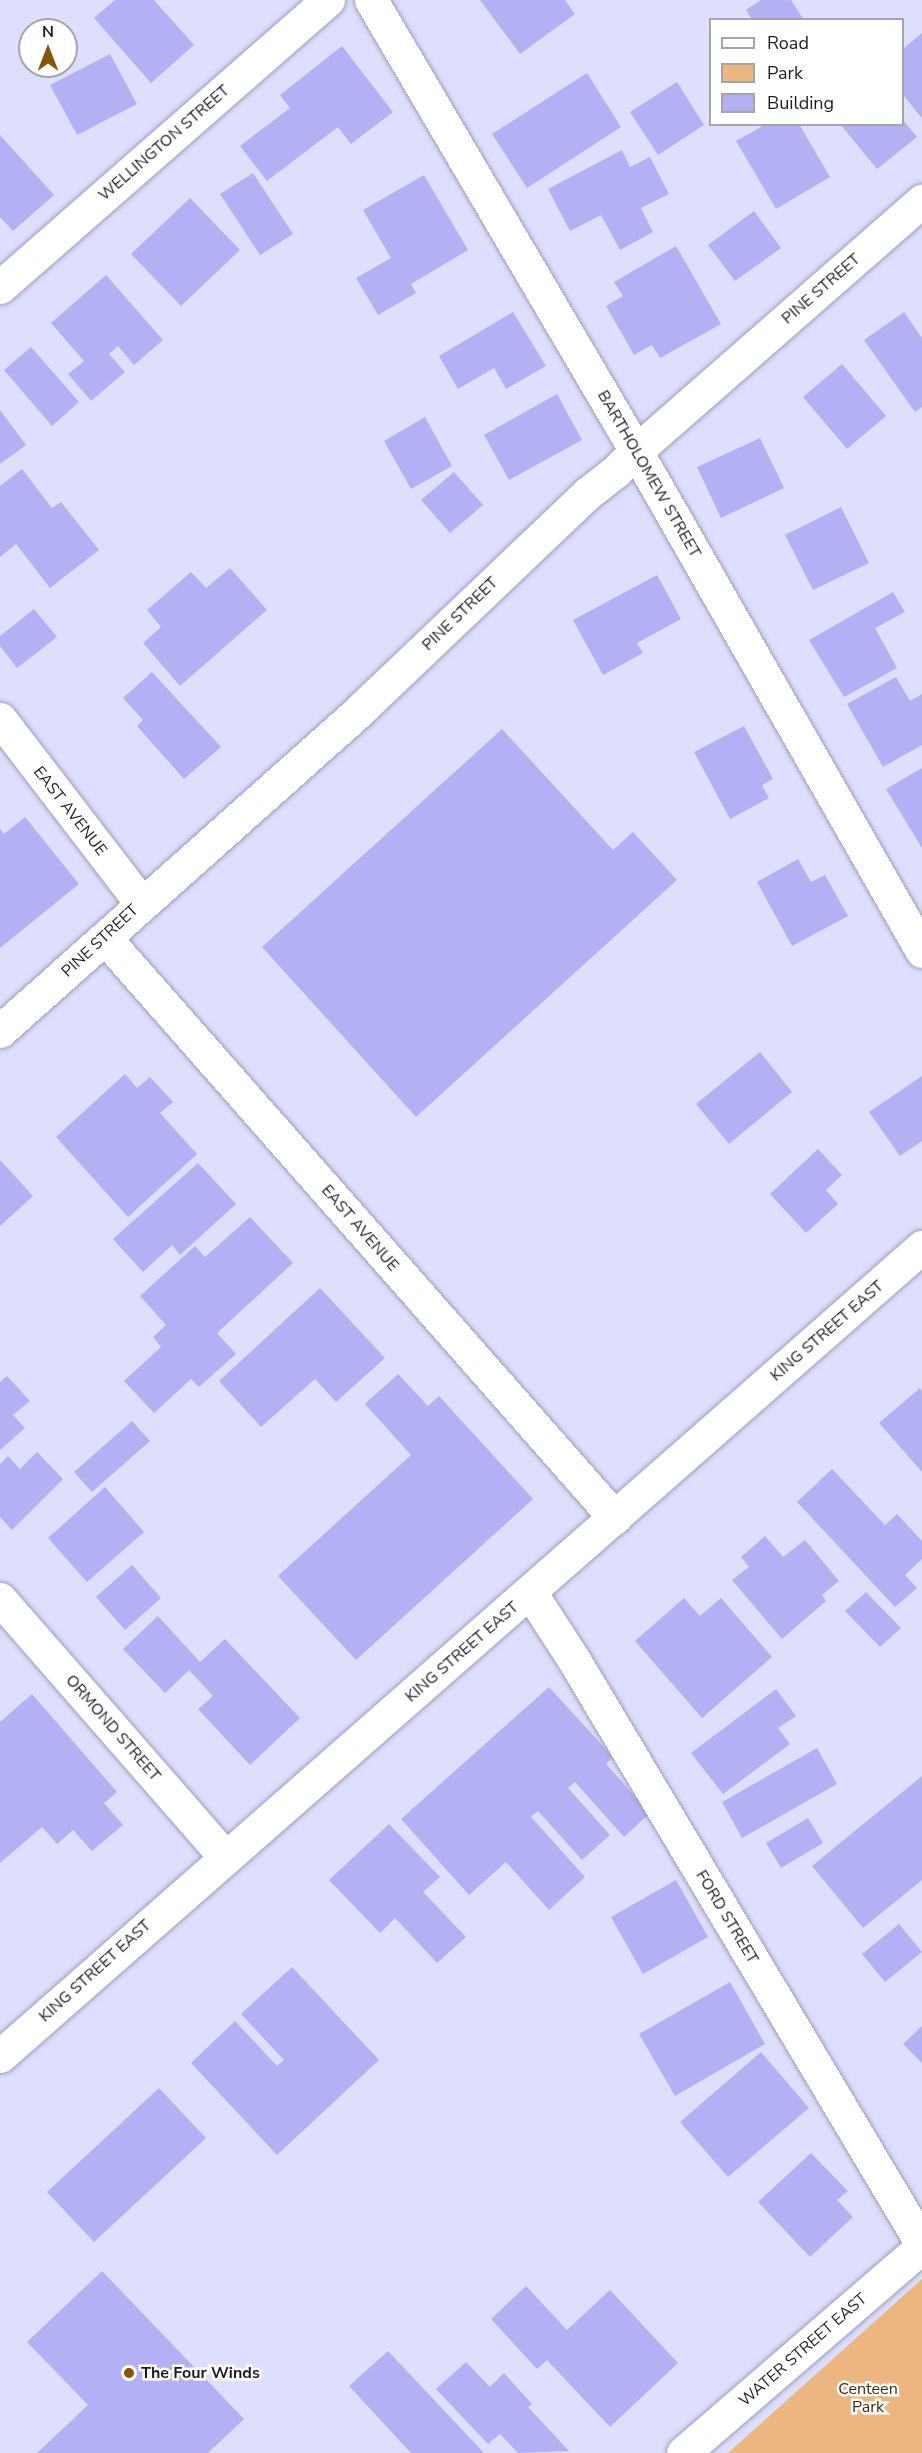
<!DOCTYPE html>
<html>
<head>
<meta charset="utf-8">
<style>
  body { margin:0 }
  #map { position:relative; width:922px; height:2453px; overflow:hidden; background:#dedffd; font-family:"Nunito Sans",sans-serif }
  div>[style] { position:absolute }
  .green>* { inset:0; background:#ebb67f }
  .building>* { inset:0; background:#b3b1f4 }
  .roads { filter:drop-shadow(0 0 2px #9e9ebb) drop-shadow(0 0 2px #9e9ebb) }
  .street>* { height:33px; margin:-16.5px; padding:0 16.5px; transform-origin:16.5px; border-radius:16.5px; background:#fff }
  .secondary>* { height:33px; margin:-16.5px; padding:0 16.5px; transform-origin:16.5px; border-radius:16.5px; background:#fff }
  .primary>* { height:33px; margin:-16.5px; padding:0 16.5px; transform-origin:16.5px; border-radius:16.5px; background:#fff }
  .dots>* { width:16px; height:16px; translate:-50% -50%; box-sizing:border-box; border:3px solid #fff; border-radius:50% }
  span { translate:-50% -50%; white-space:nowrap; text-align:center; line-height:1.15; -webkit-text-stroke:5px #fff; paint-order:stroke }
  .street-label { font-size:16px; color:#1c1c27 }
  .poi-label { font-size:16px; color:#1c1c27; font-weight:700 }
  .left { translate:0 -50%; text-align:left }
  .park-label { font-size:16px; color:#442a0a }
  .legend { position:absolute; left:709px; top:18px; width:195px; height:108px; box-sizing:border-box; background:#fff; border:2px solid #a4a4a9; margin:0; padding:8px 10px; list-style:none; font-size:18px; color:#1c1c27 }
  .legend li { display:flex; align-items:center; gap:12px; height:30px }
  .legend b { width:30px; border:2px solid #a4a4a9 }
  .north { position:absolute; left:18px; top:18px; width:60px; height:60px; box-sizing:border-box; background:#fff; border:2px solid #a4a4a9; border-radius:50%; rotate:0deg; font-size:16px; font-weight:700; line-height:24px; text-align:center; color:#1c1c27 }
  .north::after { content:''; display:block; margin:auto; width:21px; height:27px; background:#895301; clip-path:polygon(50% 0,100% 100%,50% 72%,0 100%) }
</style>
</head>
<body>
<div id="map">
  <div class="green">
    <div style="clip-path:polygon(922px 2279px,922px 2453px,728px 2453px)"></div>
  </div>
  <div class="building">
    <div style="clip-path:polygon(115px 0,154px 0,194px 45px,151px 83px,94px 18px)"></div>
    <div style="clip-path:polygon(480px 0,565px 0,575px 14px,520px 54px)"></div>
    <div style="clip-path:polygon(761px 0,791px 0,804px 20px,752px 20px,746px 10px)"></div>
    <div style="clip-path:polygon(922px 33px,922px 118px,903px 95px,903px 49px)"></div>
    <div style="clip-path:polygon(342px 46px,393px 112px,351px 144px,338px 127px,267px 181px,240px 146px,290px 108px,280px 95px)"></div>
    <div style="clip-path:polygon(110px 54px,137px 104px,77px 135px,50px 85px)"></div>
    <div style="clip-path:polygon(587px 73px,621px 127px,527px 188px,492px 134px)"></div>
    <div style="clip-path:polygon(677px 82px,704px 125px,658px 155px,630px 112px)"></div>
    <div style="clip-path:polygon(903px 120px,917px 137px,877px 169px,840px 124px,903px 124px)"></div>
    <div style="clip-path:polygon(760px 124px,799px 124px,830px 177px,776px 209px,736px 141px,761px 127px)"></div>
    <div style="clip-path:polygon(0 135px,54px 195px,13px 231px,0 217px)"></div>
    <div style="clip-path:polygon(622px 150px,630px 167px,650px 157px,669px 194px,641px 208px,653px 232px,620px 250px,601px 215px,570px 231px,548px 189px)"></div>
    <div style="clip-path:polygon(253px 173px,293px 234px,260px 255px,220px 194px)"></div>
    <div style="clip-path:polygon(424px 175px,468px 250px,411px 284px,416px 293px,378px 315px,356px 278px,391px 258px,363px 210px)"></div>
    <div style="clip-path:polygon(190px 198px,240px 250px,181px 306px,131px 254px)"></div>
    <div style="clip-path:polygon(754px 211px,781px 248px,735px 281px,708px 245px)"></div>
    <div style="clip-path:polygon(676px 246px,721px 324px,660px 358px,652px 345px,634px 355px,606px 306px,623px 296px,614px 282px)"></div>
    <div style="clip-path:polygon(106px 275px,163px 340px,134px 365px,118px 346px,109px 354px,125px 372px,91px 401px,68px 374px,84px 361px,51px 323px)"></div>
    <div style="clip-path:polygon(513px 312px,546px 366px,506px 389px,494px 368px,458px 389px,439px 356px)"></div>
    <div style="clip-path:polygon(904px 312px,922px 338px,922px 407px,915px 412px,864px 340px)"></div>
    <div style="clip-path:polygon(31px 347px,79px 402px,52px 426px,4px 370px)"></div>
    <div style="clip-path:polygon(842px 364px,886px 416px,847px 449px,803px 397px)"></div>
    <div style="clip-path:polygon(557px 394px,582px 440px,509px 480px,484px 435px)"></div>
    <div style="clip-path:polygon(0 410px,26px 445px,0 464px)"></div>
    <div style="clip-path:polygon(425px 417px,452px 466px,411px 489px,384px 441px)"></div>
    <div style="clip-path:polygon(760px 438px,784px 488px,721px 518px,697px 467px)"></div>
    <div style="clip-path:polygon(22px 469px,52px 508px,61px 502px,99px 550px,50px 588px,16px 544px,0 557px,0 486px)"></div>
    <div style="clip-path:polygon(454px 472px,483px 505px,450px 533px,421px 500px)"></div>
    <div style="clip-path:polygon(841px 507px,869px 563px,813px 590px,785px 535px)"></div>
    <div style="clip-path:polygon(230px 568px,267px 610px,180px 686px,143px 643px,161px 627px,147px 610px,191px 572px,206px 588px)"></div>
    <div style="clip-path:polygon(657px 575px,681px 619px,637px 643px,643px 653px,603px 675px,573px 620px)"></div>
    <div style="clip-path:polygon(893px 592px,905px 612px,875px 628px,897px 668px,844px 697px,809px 640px)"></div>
    <div style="clip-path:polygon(34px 609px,57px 637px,17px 668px,0 646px,0 636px)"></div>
    <div style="clip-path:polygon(152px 672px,221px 747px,184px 779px,137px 726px,143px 720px,123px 698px)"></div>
    <div style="clip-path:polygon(896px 677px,910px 701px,922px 694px,922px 745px,883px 767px,847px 704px)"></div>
    <div style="clip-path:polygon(744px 726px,773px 779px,762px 785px,769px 798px,730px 819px,694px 752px)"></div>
    <div style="clip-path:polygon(502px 729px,613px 850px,633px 832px,677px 880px,416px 1117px,262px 947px)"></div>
    <div style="clip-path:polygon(922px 768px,922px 848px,886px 789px)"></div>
    <div style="clip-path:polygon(25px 817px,79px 884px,0 948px,0 829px,4px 834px)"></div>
    <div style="clip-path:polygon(798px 859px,811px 882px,825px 875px,848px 916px,792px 946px,757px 882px)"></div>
    <div style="clip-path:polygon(760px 1052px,792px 1092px,729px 1144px,696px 1104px)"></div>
    <div style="clip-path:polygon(125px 1074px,137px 1088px,150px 1077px,173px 1102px,160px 1113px,197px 1154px,128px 1217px,56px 1137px)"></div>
    <div style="clip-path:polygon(922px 1076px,922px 1141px,900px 1156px,869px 1112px)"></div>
    <div style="clip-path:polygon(818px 1149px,842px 1175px,826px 1190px,838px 1204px,806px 1233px,770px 1194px)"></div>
    <div style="clip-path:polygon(0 1160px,33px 1196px,0 1226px)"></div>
    <div style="clip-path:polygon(198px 1163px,236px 1204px,180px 1255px,172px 1245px,143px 1272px,113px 1239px)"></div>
    <div style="clip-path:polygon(250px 1217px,293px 1263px,217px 1333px,236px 1354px,199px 1387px,191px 1379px,154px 1413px,124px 1381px,161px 1347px,153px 1337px,166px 1325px,140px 1296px,195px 1246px,205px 1257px)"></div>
    <div style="clip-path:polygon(320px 1288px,385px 1358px,336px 1402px,315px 1379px,261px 1427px,219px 1381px)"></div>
    <div style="clip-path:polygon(398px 1374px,428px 1406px,439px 1396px,533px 1499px,356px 1660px,278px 1576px,411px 1455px,365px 1404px)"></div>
    <div style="clip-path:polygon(7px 1376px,30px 1401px,13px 1415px,25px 1428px,0 1450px,0 1382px)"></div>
    <div style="clip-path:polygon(920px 1388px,922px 1391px,922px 1472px,879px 1423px)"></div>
    <div style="clip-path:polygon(132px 1421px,150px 1441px,92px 1492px,74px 1472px)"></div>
    <div style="clip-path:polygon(37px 1452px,63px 1479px,12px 1530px,0 1517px,0 1464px,8px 1456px,20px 1469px)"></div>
    <div style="clip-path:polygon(832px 1469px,885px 1525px,897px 1514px,922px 1541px,922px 1559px,905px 1575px,917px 1588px,895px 1607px,797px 1502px)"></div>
    <div style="clip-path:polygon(105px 1487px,144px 1532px,87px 1582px,48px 1538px)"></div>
    <div style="clip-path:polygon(765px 1536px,783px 1557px,805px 1540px,839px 1581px,822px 1595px,826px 1601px,782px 1639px,732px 1580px,749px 1567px,741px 1557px)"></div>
    <div style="clip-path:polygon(132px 1565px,161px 1598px,125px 1630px,96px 1597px)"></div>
    <div style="clip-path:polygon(866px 1592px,901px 1628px,880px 1647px,845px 1611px)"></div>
    <div style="clip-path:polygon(684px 1598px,700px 1616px,721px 1598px,772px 1657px,702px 1718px,635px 1641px)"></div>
    <div style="clip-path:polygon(158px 1616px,200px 1662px,225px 1639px,300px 1718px,250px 1765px,198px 1709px,213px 1696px,189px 1670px,165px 1693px,123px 1649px)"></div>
    <div style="clip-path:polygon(549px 1687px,613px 1757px,606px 1764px,650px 1813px,624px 1837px,575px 1782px,568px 1788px,610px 1835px,582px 1860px,538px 1811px,531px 1817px,585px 1877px,549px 1910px,506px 1862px,469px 1895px,401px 1819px)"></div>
    <div style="clip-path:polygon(776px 1689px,796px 1716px,778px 1728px,790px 1744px,723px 1794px,691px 1753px)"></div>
    <div style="clip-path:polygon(32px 1694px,117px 1792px,104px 1803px,123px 1825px,92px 1851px,73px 1830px,57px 1844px,42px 1827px,0 1863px,0 1722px)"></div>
    <div style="clip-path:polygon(817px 1748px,837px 1784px,742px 1838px,722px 1802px)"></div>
    <div style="clip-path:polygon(922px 1776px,922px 1880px,863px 1928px,812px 1866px)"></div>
    <div style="clip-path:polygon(808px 1818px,823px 1843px,781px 1868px,766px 1843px)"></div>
    <div style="clip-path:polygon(389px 1824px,440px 1877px,423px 1892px,466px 1937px,437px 1963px,395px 1918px,380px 1933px,329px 1880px)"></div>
    <div style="clip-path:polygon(676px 1880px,708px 1937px,643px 1974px,611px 1917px)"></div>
    <div style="clip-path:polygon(899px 1924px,922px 1952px,885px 1982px,862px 1954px)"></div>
    <div style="clip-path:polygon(292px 1967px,379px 2060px,277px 2155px,191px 2063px,235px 2021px,277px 2066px,284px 2060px,241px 2014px)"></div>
    <div style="clip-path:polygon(730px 1982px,765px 2044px,675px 2096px,639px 2034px)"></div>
    <div style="clip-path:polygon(922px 2026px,922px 2063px,903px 2044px)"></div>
    <div style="clip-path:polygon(761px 2052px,809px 2108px,728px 2177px,680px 2122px)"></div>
    <div style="clip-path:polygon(159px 2088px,206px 2138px,94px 2242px,47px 2192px)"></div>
    <div style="clip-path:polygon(811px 2153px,848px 2191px,837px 2200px,853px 2217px,810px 2257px,758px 2202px)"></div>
    <div style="clip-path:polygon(102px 2271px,244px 2419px,208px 2453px,37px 2453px,88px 2405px,27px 2342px)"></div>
    <div style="clip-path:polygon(526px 2286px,567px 2330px,610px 2290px,678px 2363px,610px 2427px,547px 2360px,537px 2369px,491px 2319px)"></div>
    <div style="clip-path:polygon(388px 2351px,484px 2453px,411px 2453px,349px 2386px)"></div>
    <div style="clip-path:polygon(466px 2362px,490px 2387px,504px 2373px,532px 2404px,528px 2407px,569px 2451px,518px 2453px,500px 2434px,488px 2444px,436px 2389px)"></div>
  </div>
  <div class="roads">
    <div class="street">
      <div style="left:371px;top:0;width:523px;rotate:59.56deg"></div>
      <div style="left:636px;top:451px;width:576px;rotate:60.23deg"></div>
      <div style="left:0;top:287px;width:436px;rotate:-41.2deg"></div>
      <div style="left:0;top:719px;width:232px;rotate:52.5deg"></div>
      <div style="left:105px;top:938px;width:772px;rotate:48.67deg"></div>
      <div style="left:0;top:1031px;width:485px;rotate:-41.7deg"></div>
      <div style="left:362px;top:708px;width:312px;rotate:-43.6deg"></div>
      <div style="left:588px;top:493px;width:34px;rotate:-38deg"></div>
      <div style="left:615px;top:472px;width:30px;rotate:-45deg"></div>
      <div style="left:636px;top:451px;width:380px;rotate:-41.2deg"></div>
      <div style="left:530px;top:1592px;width:81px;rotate:57.1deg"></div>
      <div style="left:574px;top:1660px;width:680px;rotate:59.21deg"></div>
      <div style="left:683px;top:2453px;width:316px;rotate:-40.8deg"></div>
    </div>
    <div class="secondary">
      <div style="left:0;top:1599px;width:342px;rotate:48.9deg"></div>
    </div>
    <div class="primary">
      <div style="left:0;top:2056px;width:1227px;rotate:-41.27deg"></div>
    </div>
  </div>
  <div class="dots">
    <div style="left:129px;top:2373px;background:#895301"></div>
  </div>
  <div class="street-label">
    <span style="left:164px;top:143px;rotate:-41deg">WELLINGTON STREET</span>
    <span style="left:821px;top:289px;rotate:-41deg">PINE STREET</span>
    <span style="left:649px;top:474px;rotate:60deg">BARTHOLOMEW STREET</span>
    <span style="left:460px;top:614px;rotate:-44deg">PINE STREET</span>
    <span style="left:70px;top:811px;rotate:52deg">EAST AVENUE</span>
    <span style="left:100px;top:941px;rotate:-43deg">PINE STREET</span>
    <span style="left:360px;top:1228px;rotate:49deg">EAST AVENUE</span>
    <span style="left:827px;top:1331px;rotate:-41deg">KING STREET EAST</span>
    <span style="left:462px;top:1652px;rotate:-41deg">KING STREET EAST</span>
    <span style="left:113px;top:1728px;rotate:49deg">ORMOND STREET</span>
    <span style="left:727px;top:1917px;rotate:59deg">FORD STREET</span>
    <span style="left:95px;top:1971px;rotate:-42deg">KING STREET EAST</span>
    <span style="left:803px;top:2350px;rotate:-41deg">WATER STREET EAST</span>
  </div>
  <div class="poi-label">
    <span class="left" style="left:141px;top:2373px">The Four Winds</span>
  </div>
  <div class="park-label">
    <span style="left:868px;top:2398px">Centeen<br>Park</span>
  </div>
  <ul class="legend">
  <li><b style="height:8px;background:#fff"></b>Road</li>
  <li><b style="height:16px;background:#ebb67f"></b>Park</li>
  <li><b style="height:16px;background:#b3b1f4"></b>Building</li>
  </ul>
  <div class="north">N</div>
</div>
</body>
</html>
